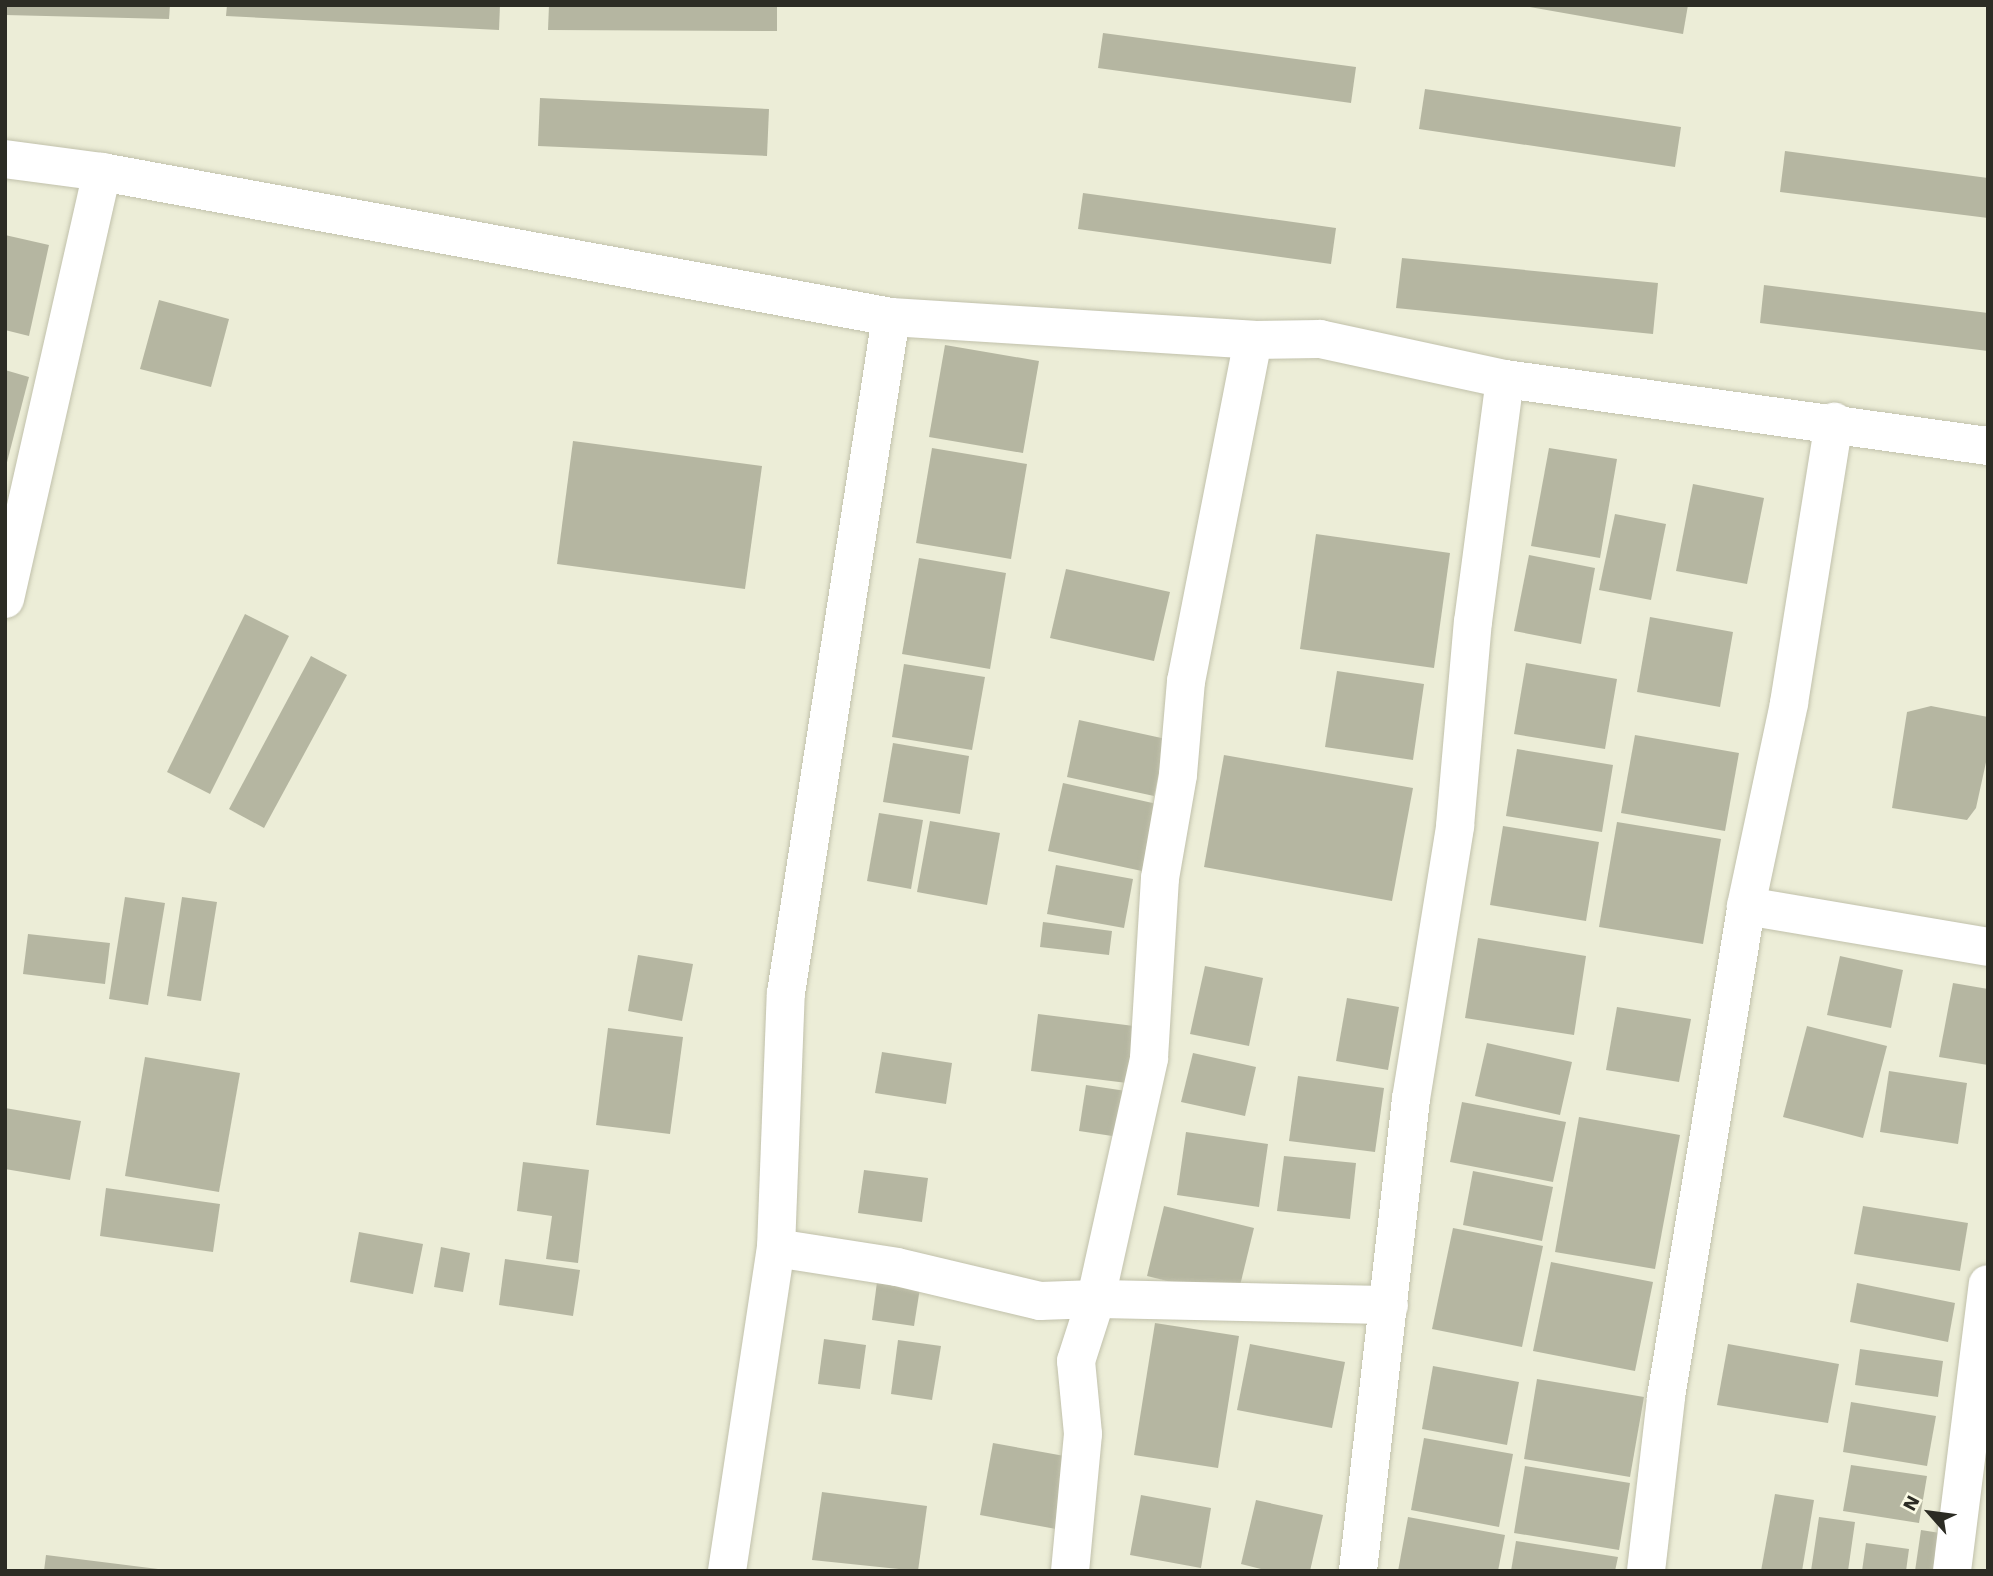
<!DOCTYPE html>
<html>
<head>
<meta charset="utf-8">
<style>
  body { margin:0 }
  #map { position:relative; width:1993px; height:1576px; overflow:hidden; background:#ecedd7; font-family:"Work Sans",sans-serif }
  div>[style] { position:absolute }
  .building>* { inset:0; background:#b5b6a1 }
  .roads { filter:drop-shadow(0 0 2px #c1c1ab) drop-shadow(0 0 2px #c1c1ab) }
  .street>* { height:38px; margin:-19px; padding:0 19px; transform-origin:19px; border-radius:19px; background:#fff }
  span { translate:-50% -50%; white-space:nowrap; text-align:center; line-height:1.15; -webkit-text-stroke:5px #fafae4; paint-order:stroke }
  .frame { position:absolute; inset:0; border:7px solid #2c2c24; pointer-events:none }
  .north { position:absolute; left:1895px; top:1478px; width:70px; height:70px; -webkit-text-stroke:5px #fafae4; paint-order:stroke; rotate:298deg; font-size:19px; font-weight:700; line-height:28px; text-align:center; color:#2c2c24 }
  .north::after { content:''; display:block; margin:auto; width:24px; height:32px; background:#2c2c24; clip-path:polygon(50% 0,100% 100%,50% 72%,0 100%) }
</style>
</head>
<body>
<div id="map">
  <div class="building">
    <div style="clip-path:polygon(5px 5px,170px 5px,169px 19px,5px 15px)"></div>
    <div style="clip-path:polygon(227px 5px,500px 5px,499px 30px,226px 16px)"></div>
    <div style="clip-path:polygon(549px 5px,777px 5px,777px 31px,548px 30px)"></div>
    <div style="clip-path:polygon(1518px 5px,1688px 5px,1683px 34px)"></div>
    <div style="clip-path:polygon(1103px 33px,1356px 67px,1351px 103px,1098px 68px)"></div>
    <div style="clip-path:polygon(1425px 89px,1681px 127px,1675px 167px,1419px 129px)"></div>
    <div style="clip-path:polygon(540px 98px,769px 109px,767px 156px,538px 146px)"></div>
    <div style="clip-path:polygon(1785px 151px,1988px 178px,1988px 218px,1780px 192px)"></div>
    <div style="clip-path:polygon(1083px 193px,1336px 228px,1331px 264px,1078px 229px)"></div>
    <div style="clip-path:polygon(5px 235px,49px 245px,29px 336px,5px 330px)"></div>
    <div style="clip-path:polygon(1402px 258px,1658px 283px,1653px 334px,1396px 308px)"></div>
    <div style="clip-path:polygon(1764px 285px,1988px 313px,1988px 351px,1760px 323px)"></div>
    <div style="clip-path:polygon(159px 300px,229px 319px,211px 387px,140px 369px)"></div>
    <div style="clip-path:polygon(945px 345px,1039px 361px,1023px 453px,929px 437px)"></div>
    <div style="clip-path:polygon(5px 370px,29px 377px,6px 466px,5px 466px)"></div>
    <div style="clip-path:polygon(573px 441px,762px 466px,745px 589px,557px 564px)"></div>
    <div style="clip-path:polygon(932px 448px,1027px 464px,1011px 559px,916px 543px)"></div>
    <div style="clip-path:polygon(1549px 448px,1617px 459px,1600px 558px,1531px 546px)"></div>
    <div style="clip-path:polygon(1693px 484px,1764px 498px,1747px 584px,1676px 571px)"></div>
    <div style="clip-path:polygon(1615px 514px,1666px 524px,1651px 600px,1599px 590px)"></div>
    <div style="clip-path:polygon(1316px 534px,1450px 553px,1434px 668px,1300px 649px)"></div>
    <div style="clip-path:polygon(1529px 555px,1595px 568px,1581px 644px,1514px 631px)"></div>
    <div style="clip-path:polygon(919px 558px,1006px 573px,990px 669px,902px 654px)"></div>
    <div style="clip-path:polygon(1066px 569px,1170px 592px,1154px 661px,1050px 638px)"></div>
    <div style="clip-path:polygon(245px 614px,289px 636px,210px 794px,167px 772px)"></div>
    <div style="clip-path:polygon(1650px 617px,1733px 632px,1720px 707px,1637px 692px)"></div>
    <div style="clip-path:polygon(311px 656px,347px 675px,264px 828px,229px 809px)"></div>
    <div style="clip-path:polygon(1526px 663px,1617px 679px,1605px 749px,1514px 734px)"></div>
    <div style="clip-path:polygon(904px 664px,985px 677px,972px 750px,892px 737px)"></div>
    <div style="clip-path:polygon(1337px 671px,1424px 684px,1413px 760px,1325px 747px)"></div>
    <div style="clip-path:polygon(1931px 706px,1988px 717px,1988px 753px,1976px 808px,1967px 820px,1892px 808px,1907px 712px)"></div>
    <div style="clip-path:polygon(1079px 720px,1166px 739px,1154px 796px,1067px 777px)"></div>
    <div style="clip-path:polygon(1635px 735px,1739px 753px,1725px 831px,1621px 813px)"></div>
    <div style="clip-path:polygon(893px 743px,969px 756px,960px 814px,883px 802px)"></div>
    <div style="clip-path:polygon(1517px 749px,1613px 765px,1602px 832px,1506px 816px)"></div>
    <div style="clip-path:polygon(1224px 755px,1413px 788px,1392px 901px,1204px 867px)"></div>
    <div style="clip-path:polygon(1063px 783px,1157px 804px,1142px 871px,1048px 851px)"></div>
    <div style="clip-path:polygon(879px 813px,923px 820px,911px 889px,867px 881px)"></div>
    <div style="clip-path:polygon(930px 821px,1000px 833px,987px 905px,917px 892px)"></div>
    <div style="clip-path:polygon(1617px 822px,1721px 839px,1703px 944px,1599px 927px)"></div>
    <div style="clip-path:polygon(1503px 826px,1599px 842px,1586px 921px,1490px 905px)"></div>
    <div style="clip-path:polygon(1056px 865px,1133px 879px,1124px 928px,1047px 914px)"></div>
    <div style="clip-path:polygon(125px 897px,165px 903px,148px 1005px,109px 999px)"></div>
    <div style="clip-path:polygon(182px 897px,217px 902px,201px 1001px,167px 996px)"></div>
    <div style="clip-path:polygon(1043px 922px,1112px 931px,1109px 955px,1040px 947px)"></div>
    <div style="clip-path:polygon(28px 934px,110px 943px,105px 984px,23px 974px)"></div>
    <div style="clip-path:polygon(1478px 938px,1586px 956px,1574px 1035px,1465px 1018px)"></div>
    <div style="clip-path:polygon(638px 955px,693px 964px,682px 1021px,628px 1011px)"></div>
    <div style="clip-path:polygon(1840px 956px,1903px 970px,1891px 1028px,1827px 1015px)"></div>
    <div style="clip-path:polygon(1205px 966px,1263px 978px,1249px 1046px,1190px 1034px)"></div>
    <div style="clip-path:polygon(1953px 983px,1988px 989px,1988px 1065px,1939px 1057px)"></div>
    <div style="clip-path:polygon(1347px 998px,1399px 1007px,1388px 1070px,1336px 1061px)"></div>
    <div style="clip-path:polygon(1617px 1007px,1691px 1019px,1679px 1082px,1606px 1070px)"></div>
    <div style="clip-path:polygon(1038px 1014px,1134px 1026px,1127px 1083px,1031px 1071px)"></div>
    <div style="clip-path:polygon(1807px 1026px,1887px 1046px,1863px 1138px,1783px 1117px)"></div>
    <div style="clip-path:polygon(608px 1028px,683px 1037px,670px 1134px,596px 1125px)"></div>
    <div style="clip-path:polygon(1487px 1043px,1572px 1062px,1560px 1115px,1475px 1096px)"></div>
    <div style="clip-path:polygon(882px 1052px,952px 1063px,946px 1104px,875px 1093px)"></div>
    <div style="clip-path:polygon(1193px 1053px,1256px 1067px,1245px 1116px,1181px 1102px)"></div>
    <div style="clip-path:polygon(145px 1057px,240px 1073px,219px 1192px,125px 1176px)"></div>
    <div style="clip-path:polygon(1889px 1071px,1967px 1083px,1958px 1144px,1880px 1132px)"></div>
    <div style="clip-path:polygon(1298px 1076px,1384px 1088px,1375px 1152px,1289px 1141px)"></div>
    <div style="clip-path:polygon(1086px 1085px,1126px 1091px,1119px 1137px,1079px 1131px)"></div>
    <div style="clip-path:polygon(1462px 1102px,1566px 1122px,1553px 1182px,1450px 1162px)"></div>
    <div style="clip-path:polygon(5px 1108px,81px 1121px,70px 1180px,5px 1169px)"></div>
    <div style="clip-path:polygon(1579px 1117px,1680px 1135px,1655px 1269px,1555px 1252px)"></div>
    <div style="clip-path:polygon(1186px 1132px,1268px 1144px,1259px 1207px,1177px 1195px)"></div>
    <div style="clip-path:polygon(1284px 1156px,1356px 1163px,1350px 1219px,1277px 1211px)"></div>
    <div style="clip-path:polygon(523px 1162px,589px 1170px,578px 1263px,546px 1259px,552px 1216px,517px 1211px)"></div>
    <div style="clip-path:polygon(864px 1170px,928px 1178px,922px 1222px,858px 1213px)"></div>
    <div style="clip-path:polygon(1473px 1171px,1553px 1187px,1542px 1241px,1463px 1225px)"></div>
    <div style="clip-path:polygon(106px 1188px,220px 1204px,213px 1252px,100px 1236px)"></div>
    <div style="clip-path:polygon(1164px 1206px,1254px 1228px,1237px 1298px,1147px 1276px)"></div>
    <div style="clip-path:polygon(1863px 1206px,1968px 1223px,1960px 1271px,1854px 1254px)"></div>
    <div style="clip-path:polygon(1453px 1228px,1543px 1246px,1522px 1347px,1432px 1329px)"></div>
    <div style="clip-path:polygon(359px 1232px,423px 1244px,413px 1294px,350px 1282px)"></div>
    <div style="clip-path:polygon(441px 1247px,470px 1253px,463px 1292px,434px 1287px)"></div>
    <div style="clip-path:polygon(505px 1259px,580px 1270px,573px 1316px,499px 1305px)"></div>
    <div style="clip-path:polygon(1551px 1262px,1653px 1282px,1635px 1371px,1533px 1351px)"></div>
    <div style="clip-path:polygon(877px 1282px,920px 1288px,914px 1326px,872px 1320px)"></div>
    <div style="clip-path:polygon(1857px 1283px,1955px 1303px,1948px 1342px,1850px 1322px)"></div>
    <div style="clip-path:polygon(1155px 1323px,1239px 1336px,1218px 1468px,1134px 1455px)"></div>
    <div style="clip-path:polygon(824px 1339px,866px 1345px,860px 1389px,818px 1384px)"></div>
    <div style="clip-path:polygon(898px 1340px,941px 1346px,932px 1400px,891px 1394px)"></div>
    <div style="clip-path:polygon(1250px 1344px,1345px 1362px,1332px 1428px,1237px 1410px)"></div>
    <div style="clip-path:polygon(1728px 1344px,1839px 1364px,1828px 1423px,1717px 1405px)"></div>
    <div style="clip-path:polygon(1860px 1349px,1943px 1361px,1938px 1397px,1855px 1385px)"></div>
    <div style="clip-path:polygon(1433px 1366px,1519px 1382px,1507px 1445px,1422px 1429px)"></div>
    <div style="clip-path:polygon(1537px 1379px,1644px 1397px,1630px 1477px,1524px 1459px)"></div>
    <div style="clip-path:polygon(1851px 1402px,1936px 1416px,1927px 1466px,1843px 1452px)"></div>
    <div style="clip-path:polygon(1424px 1438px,1513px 1454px,1499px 1527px,1411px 1510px)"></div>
    <div style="clip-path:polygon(993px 1443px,1070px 1457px,1056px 1529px,980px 1515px)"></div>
    <div style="clip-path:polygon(1851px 1465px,1927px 1476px,1919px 1523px,1843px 1511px)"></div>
    <div style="clip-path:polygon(1525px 1466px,1630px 1483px,1619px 1550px,1514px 1533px)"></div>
    <div style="clip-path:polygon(822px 1492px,927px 1506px,918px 1571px,812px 1560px)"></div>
    <div style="clip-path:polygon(1775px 1494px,1814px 1500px,1802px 1571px,1761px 1571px)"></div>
    <div style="clip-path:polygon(1141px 1495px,1211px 1508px,1201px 1568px,1130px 1555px)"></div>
    <div style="clip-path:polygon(1256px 1500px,1323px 1515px,1310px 1571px,1269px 1571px,1241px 1564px)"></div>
    <div style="clip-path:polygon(1408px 1517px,1505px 1535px,1498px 1571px,1398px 1571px)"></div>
    <div style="clip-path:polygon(1819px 1517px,1855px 1522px,1848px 1571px,1811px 1571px)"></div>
    <div style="clip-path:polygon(1921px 1530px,1940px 1533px,1935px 1571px,1915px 1571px)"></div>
    <div style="clip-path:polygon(1516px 1541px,1618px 1557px,1615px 1571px,1511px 1571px)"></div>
    <div style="clip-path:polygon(1866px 1543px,1909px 1549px,1906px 1571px,1862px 1571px)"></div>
    <div style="clip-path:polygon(46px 1555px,158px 1569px,158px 1571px,44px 1571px)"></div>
  </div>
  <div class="roads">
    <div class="street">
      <div style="left:5px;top:159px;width:98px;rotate:7.6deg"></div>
      <div style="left:102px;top:172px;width:802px;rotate:10.41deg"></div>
      <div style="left:891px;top:317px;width:363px;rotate:3.6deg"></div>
      <div style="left:1253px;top:340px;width:67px;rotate:-0.9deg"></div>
      <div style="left:1320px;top:339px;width:189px;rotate:12.2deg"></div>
      <div style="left:1505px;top:379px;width:488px;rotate:7.9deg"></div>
      <div style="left:1253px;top:340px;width:348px;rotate:101.1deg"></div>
      <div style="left:1186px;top:681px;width:94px;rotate:94.9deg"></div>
      <div style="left:1178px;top:775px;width:105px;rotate:99.9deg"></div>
      <div style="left:1160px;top:878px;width:181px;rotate:93.5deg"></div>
      <div style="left:1149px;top:1059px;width:246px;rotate:102.5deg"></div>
      <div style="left:1096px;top:1299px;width:293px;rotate:1.2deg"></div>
      <div style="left:5px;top:599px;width:438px;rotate:-77.2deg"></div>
      <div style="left:1746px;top:906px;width:208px;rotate:-78deg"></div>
      <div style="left:1789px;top:703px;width:285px;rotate:-80.9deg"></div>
      <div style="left:776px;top:1248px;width:122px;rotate:8.9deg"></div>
      <div style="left:897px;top:1267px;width:147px;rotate:13.4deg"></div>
      <div style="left:1040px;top:1301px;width:56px;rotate:-2deg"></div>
      <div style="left:1096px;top:1299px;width:65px;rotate:107.9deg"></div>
      <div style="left:1076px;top:1361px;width:73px;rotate:84.5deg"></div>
      <div style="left:1083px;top:1434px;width:138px;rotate:95.4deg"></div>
      <div style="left:727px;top:1571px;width:327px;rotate:-81.4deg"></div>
      <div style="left:776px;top:1248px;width:255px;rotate:-87.8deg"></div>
      <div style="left:786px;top:993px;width:684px;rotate:-81.17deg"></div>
      <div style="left:1358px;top:1571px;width:475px;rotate:-83.6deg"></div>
      <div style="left:1411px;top:1099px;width:277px;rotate:-80.8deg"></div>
      <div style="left:1455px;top:826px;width:205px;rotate:-85deg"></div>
      <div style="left:1473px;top:622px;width:245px;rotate:-82.5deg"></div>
      <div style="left:1646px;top:1571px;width:175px;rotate:-83.4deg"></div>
      <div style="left:1666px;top:1397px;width:497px;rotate:-80.7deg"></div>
      <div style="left:1746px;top:906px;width:245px;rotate:9.6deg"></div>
      <div style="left:1952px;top:1571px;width:289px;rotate:-82.9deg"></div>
    </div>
  </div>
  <div class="frame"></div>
  <div class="north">N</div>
</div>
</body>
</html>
